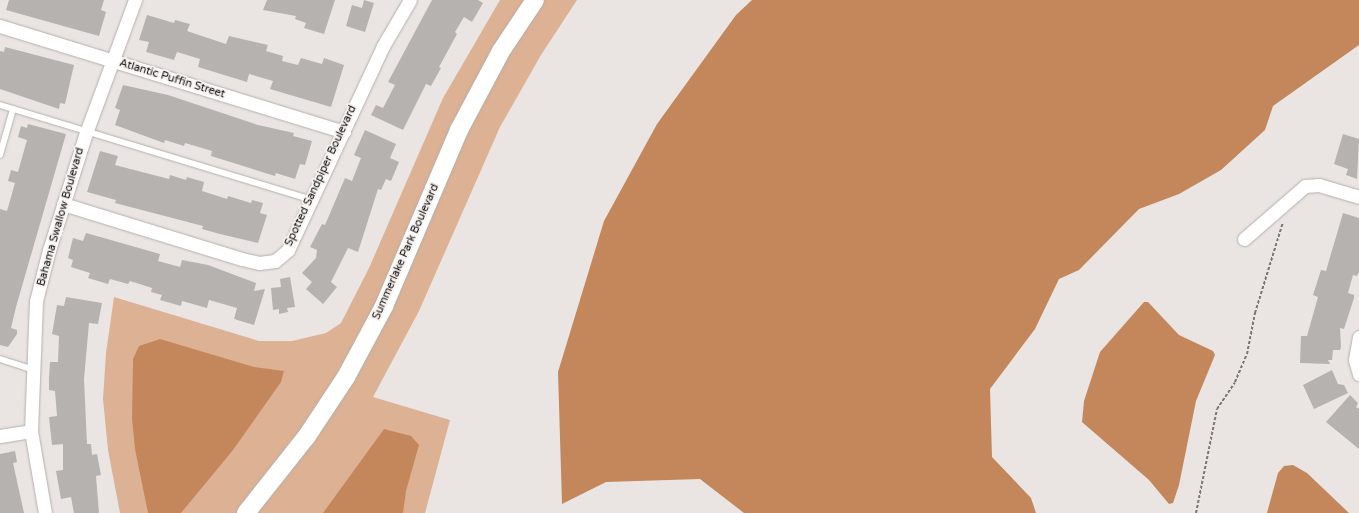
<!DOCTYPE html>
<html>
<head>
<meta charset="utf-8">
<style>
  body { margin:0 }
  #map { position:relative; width:1359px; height:513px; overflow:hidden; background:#eae5e3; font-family:"Varela Round",sans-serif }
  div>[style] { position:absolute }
  .green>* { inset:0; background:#ddb193 }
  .water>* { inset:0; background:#c4875c }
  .building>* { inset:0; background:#b6b2af }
  .path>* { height:2px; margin-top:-1px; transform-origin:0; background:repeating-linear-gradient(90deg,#797675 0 3px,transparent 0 5px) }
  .roads { filter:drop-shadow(0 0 1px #b4b0ae) drop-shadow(0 0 1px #b4b0ae) }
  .service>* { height:6px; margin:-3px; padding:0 3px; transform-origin:3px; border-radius:3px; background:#fff }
  .minor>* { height:13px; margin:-6.5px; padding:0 6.5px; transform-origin:6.5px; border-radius:6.5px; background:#fff }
  .secondary>* { height:18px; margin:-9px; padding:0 9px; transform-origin:9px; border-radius:9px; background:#fff }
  span { translate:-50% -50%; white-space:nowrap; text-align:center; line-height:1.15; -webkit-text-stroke:4px #f7f3f0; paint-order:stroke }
  .street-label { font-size:11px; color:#0d0c0b }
</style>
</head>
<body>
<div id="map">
  <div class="green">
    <div style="clip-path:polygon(500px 0,527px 0,361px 333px,316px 410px,240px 513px,120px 513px,108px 450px,103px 399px,106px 353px,114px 297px,259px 341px,292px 341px,326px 333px,341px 323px,369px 268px,443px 98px)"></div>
    <div style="clip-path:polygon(535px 0,577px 0,541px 55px,500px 127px,419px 311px,373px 397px,450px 420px,425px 513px,246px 513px,307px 436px)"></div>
  </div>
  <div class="water">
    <div style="clip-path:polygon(752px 0,1359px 0,1359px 45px,1273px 106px,1265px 130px,1221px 170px,1179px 194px,1139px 209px,1079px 270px,1059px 279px,1035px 329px,990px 389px,992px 457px,1031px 498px,1036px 513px,744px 513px,700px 479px,606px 482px,562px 504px,558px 372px,604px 221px,657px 124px,736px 15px)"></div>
    <div style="clip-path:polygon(1144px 302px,1148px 302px,1179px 335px,1213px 351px,1215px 355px,1196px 401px,1179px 485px,1173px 503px,1169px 504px,1149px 480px,1082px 422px,1084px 401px,1100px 352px)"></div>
    <div style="clip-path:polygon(160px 339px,254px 367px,284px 371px,281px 382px,233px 450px,181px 513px,148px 513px,135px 449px,132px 419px,133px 359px,139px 346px)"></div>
    <div style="clip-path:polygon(384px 429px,411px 436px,419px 445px,406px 491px,403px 513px,323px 513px)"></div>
    <div style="clip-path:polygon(1293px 465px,1307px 473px,1349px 513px,1267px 513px,1278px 473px,1284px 466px)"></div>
  </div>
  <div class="building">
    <div style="clip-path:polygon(9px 0,104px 0,101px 10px,106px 12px,99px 36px,6px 10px)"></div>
    <div style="clip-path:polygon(267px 0,335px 0,324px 34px,304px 28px,306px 23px,295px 19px,296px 16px,263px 10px)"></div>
    <div style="clip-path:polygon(364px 0,374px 3px,365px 32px,346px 26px,352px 5px,362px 8px)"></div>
    <div style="clip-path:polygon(432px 0,478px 0,483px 3px,472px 22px,464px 17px,455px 32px,457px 34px,439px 67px,441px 68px,431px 86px,426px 84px,403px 130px,371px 115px,376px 105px,383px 108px,395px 85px,388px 82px)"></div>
    <div style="clip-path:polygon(147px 15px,174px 23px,175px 20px,190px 24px,187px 31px,226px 44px,229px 36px,268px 45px,266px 51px,283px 56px,282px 61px,298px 65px,301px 58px,322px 64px,324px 58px,344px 65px,331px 107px,270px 89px,273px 81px,249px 74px,247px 82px,198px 67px,200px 59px,177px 52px,174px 60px,146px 52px,149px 42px,139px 40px)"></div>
    <div style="clip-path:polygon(5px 47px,74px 65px,65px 104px,60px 103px,59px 109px,0 89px,0 51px,4px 52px)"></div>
    <div style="clip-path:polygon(123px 85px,168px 95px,258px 125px,294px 133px,293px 136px,312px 141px,305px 165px,300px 164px,295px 179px,276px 173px,275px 176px,211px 156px,212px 151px,185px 143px,184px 146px,165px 140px,164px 143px,115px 125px,120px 110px,115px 108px)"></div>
    <div style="clip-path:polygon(28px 124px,66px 134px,16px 307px,11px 328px,17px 330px,17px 334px,8px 347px,0 345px,0 209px,7px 211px,15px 183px,8px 181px,11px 170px,18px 172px,27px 140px,18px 137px,21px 126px,27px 128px)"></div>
    <div style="clip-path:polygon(365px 130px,396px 144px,390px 158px,399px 162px,391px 181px,386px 179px,381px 190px,378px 189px,358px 252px,348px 248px,331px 282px,337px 287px,323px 304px,306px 289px,312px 282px,302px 273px,316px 258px,317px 250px,310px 247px,322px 224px,325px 225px,345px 178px,352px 181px,361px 158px,354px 155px)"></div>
    <div style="clip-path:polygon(1343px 134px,1359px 139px,1357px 179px,1346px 175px,1348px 169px,1334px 164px)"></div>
    <div style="clip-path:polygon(100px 151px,118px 156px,115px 165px,169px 179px,170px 175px,186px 180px,187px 177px,204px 182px,202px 191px,227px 199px,228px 196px,251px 203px,252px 200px,263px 203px,260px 213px,267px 215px,258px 243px,220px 234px,202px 229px,203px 226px,115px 203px,116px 200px,87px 192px)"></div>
    <div style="clip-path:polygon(1343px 213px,1359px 218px,1359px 272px,1357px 276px,1353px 275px,1348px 293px,1354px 295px,1354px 298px,1344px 329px,1340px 328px,1341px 347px,1340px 350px,1333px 350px,1332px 360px,1328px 360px,1330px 364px,1300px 363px,1301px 336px,1307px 336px,1318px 297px,1313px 295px,1321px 270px,1326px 271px)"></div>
    <div style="clip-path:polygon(86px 233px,160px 254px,158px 261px,180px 267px,182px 260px,208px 265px,256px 283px,254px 291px,265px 289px,254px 325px,234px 319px,237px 308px,209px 300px,207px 308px,182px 301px,181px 306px,160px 300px,162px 295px,151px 292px,152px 288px,130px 281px,128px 284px,110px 279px,108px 284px,88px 278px,90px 273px,71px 267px,73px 260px,68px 258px,73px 238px,83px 241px)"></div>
    <div style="clip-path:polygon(290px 277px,295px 307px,287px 308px,288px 312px,279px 314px,279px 309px,273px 310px,271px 288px,281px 287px,280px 279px)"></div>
    <div style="clip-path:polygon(66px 297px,102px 303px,98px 324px,89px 323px,84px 379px,87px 444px,91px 444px,92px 455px,97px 454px,101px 475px,96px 476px,99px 513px,74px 513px,71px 497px,61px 499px,56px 471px,63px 470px,63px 444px,52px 445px,49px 417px,57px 416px,55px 391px,49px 390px,49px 378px,50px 362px,58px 362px,59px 336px,52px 334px,57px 305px,64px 306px)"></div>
    <div style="clip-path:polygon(1332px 370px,1338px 384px,1344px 385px,1348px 393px,1314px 409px,1303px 385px)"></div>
    <div style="clip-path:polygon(1350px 395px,1358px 403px,1356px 407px,1359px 409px,1359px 449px,1326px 422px)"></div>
    <div style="clip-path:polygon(15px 451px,17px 462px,13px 463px,24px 513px,0 513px,0 454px)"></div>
  </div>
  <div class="path">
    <div style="left:1196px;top:513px;width:106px;rotate:-78.6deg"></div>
    <div style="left:1217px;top:409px;width:32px;rotate:-56deg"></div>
    <div style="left:1235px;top:382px;width:30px;rotate:-67deg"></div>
    <div style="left:1247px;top:354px;width:42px;rotate:-79deg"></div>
    <div style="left:1255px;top:313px;width:95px;rotate:-72.9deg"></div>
  </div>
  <div class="roads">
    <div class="service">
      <div style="left:0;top:105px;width:326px;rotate:16.9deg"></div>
      <div style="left:0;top:155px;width:48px;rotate:-74.2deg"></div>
      <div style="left:0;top:359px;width:33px;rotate:18deg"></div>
    </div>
    <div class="minor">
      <div style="left:0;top:26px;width:360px;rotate:17.1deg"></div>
      <div style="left:63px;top:204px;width:187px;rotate:17.1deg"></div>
      <div style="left:242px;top:259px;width:17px;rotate:13deg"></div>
      <div style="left:259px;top:263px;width:16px;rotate:-7deg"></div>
      <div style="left:275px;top:261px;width:17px;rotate:-40deg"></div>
      <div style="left:288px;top:250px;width:225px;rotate:-65deg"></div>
      <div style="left:383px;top:46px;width:53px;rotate:-59.6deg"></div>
      <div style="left:1244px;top:239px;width:81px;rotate:-41deg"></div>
      <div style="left:1305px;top:186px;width:14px;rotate:-4deg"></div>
      <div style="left:1319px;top:185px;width:42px;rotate:16.7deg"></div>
      <div style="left:1359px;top:337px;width:23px;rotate:100deg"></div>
      <div style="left:1355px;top:360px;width:15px;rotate:74deg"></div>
      <div style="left:0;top:436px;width:31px;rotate:-9deg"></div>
      <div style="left:45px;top:513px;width:83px;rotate:-99.7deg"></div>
      <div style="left:31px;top:431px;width:130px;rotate:-87.8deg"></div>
      <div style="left:36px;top:301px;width:53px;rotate:-75.7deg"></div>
      <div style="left:49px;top:250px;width:123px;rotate:-72.5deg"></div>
      <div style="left:86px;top:133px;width:142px;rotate:-69.8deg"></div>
    </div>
    <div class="secondary">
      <div style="left:246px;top:513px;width:98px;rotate:-51.6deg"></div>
      <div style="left:307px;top:436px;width:71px;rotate:-56.5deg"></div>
      <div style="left:346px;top:377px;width:81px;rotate:-61.8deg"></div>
      <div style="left:384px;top:306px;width:191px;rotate:-66.9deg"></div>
      <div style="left:459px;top:130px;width:89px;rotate:-62deg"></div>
      <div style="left:501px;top:51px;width:61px;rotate:-56.3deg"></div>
    </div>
  </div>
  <div class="street-label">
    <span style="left:172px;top:79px;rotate:17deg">Atlantic Puffin Street</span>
    <span style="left:321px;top:176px;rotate:-65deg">Spotted Sandpiper Boulevard</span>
    <span style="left:61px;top:217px;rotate:-74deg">Bahama Swallow Boulevard</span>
    <span style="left:406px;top:252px;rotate:-66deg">Summerlake Park Boulevard</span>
  </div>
</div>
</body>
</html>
